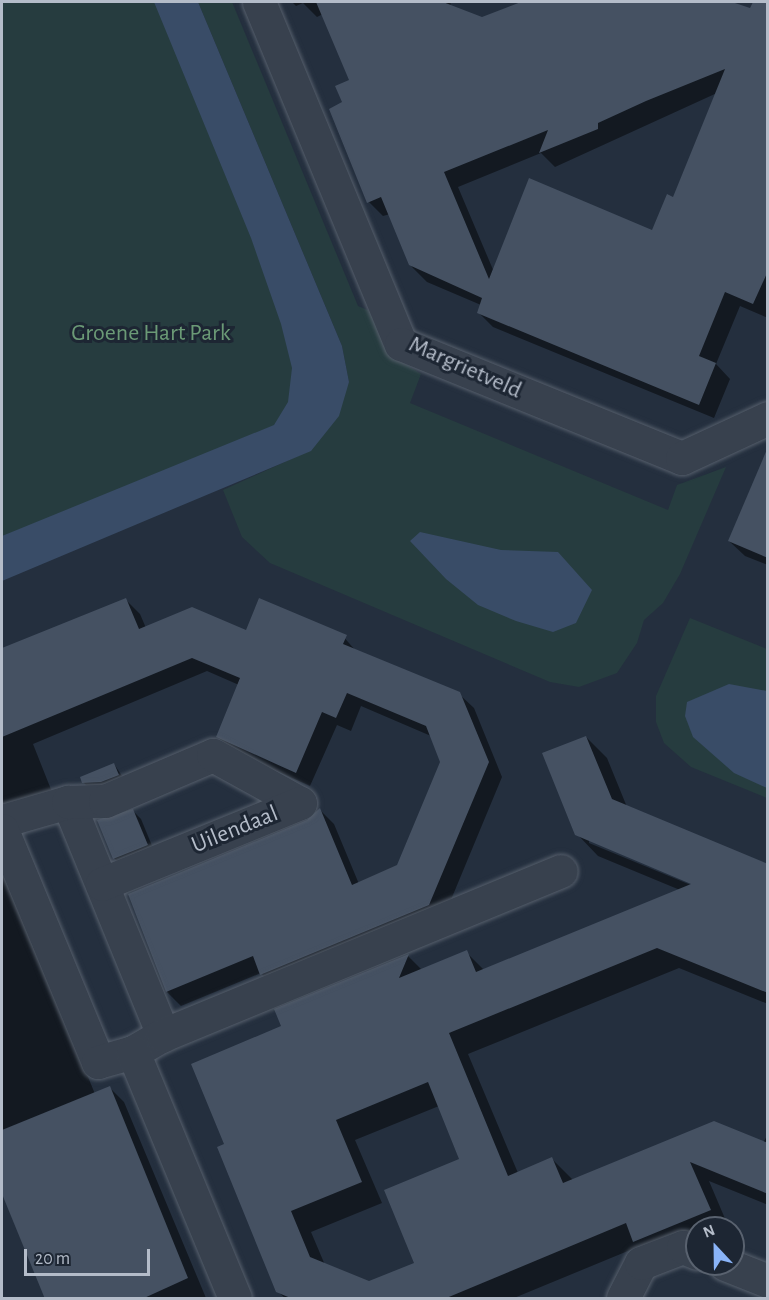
<!DOCTYPE html>
<html>
<head>
<meta charset="utf-8">
<style>
  body { margin:0 }
  #map { position:relative; width:769px; height:1300px; overflow:hidden; background:#242f3e; font-family:"Alegreya Sans",sans-serif }
  div>[style] { position:absolute }
  .green>* { inset:0; background:#263c3f }
  .water>* { inset:0; background:#394c67 }
  .shadow>* { inset:0; background:#0007 }
  .building>* { inset:0; background:#455162 }
  .roads { filter:drop-shadow(0 0 2px #565f6c) drop-shadow(0 0 2px #565f6c) }
  .minor>* { height:33px; margin:-16.5px; padding:0 16.5px; transform-origin:16.5px; border-radius:16.5px; background:#38414e }
  span { translate:-50% -50%; white-space:nowrap; text-align:center; line-height:1.15; -webkit-text-stroke:6px #1d2633; paint-order:stroke }
  .park-label { font-size:24px; color:#6b9a76 }
  .street-label { font-size:24px; color:#b4bcc9 }
  .frame { position:absolute; inset:0; border:3px solid #b4bcc9; pointer-events:none }
  .north { position:absolute; left:685px; top:1216px; width:60px; height:60px; box-sizing:border-box; background:#1d2633; border:2px solid #59626f; border-radius:50%; rotate:338deg; font-size:16px; font-weight:700; line-height:24px; text-align:center; color:#b4bcc9 }
  .north::after { content:''; display:block; margin:auto; width:21px; height:27px; background:#8ab4f8; clip-path:polygon(50% 0,100% 100%,50% 72%,0 100%) }
  .scale { position:absolute; left:24px; top:1249px; width:126px; height:27px; box-sizing:border-box; border:3px solid #b4bcc9; border-top:0; padding-left:8px; font-size:18px; line-height:21px; white-space:nowrap; color:#b4bcc9; -webkit-text-stroke:4px #1d2633; paint-order:stroke }
</style>
</head>
<body>
<div id="map">
  <div class="green">
    <div style="clip-path:polygon(2px 2px,172px 2px,325px 366px,301px 433px,2px 556px)"></div>
    <div style="clip-path:polygon(198px 2px,232px 2px,358px 306px,375px 313px,393px 356px,421px 374px,410px 403px,668px 510px,677px 485px,726px 467px,680px 574px,663px 603px,644px 620px,637px 643px,617px 673px,579px 687px,550px 682px,270px 563px,242px 537px,223px 490px,311px 450px,349px 382px,342px 346px)"></div>
    <div style="clip-path:polygon(690px 618px,767px 649px,767px 798px,691px 767px,664px 743px,656px 722px,656px 696px)"></div>
  </div>
  <div class="water">
    <div style="clip-path:polygon(154px 2px,198px 2px,342px 346px,349px 382px,339px 416px,311px 451px,2px 581px,2px 536px,274px 425px,288px 402px,292px 368px,281px 324px,251px 238px)"></div>
    <div style="clip-path:polygon(420px 532px,501px 550px,558px 552px,592px 590px,576px 623px,553px 632px,516px 621px,478px 605px,446px 579px,410px 541px)"></div>
    <div style="clip-path:polygon(729px 684px,767px 691px,767px 788px,734px 773px,693px 737px,685px 716px,687px 702px)"></div>
  </div>
  <div class="shadow">
    <div style="clip-path:polygon(evenodd,292px 2px,451px 2px,450px 6px,482px 19px,524px 2px,728px 2px,768px 17px,768px 318px,740px 306px,716px 364px,730px 379px,714px 418px,493px 327px,478px 312px,481px 305px,427px 282px,412px 267px,390px 214px,383px 216px,369px 202px,344px 103px,351px 81px,323px 14px,317px 17px,303px 3px,296px 6px,292px 2px,717px 93px,674px 199px,653px 232px,494px 272px,458px 187px,541px 153px,555px 167px,717px 93px)"></div>
    <div style="clip-path:polygon(768px 485px,768px 565px,745px 556px,729px 541px)"></div>
    <div style="clip-path:polygon(126px 600px,140px 614px,146px 628px,341px 634px,356px 651px,459px 694px,474px 708px,502px 777px,443px 919px,276px 988px,261px 973px,181px 1006px,167px 992px,130px 895px,308px 822px,320px 810px,334px 824px,359px 884px,398px 866px,442px 762px,431px 736px,361px 706px,351px 731px,337px 725px,310px 786px,232px 751px,217px 736px,239px 685px,207px 671px,33px 744px,54px 797px,2px 819px,2px 653px)"></div>
    <div style="clip-path:polygon(evenodd,586px 737px,607px 758px,627px 807px,768px 866px,768px 1004px,679px 968px,468px 1054px,518px 1173px,552px 1159px,573px 1180px,763px 1143px,768px 1134px,768px 1205px,709px 1181px,729px 1228px,697px 1228px,697px 1245px,640px 1246px,514px 1298px,285px 1298px,277px 1291px,226px 1145px,283px 1027px,276px 1010px,408px 956px,422px 970px,466px 952px,484px 970px,680px 890px,598px 856px,577px 834px,586px 737px,589px 840px,699px 885px,698px 888px,589px 843px,589px 840px,586px 737px,439px 1106px,461px 1160px,416px 1264px,369px 1283px,325px 1265px,311px 1232px,382px 1203px,355px 1140px,439px 1106px)"></div>
    <div style="clip-path:polygon(114px 764px,126px 782px,91px 790px,83px 782px)"></div>
    <div style="clip-path:polygon(133px 811px,141px 819px,155px 853px,122px 866px,114px 858px)"></div>
    <div style="clip-path:polygon(2px 866px,95px 1094px,110px 1088px,124px 1102px,206px 1298px,51px 1298px,43px 1290px,2px 1191px)"></div>
  </div>
  <div class="building">
    <div style="clip-path:polygon(evenodd,316px 2px,443px 2px,482px 17px,521px 2px,732px 2px,750px 8px,753px 2px,768px 2px,768px 271px,753px 304px,725px 292px,699px 356px,716px 363px,699px 405px,477px 313px,482px 298px,409px 265px,381px 197px,367px 203px,329px 109px,342px 102px,335px 86px,349px 80px,316px 2px,725px 69px,673px 197px,667px 194px,652px 230px,529px 178px,489px 279px,444px 172px,548px 130px,539px 153px,598px 129px,598px 123px,646px 101px,725px 69px)"></div>
    <div style="clip-path:polygon(768px 447px,768px 558px,728px 541px)"></div>
    <div style="clip-path:polygon(126px 598px,139px 629px,192px 607px,246px 630px,259px 598px,347px 635px,343px 644px,460px 692px,489px 762px,429px 905px,260px 975px,253px 956px,166px 992px,128px 894px,307px 820px,320px 808px,352px 885px,397px 865px,440px 762px,426px 726px,347px 693px,336px 718px,322px 712px,296px 773px,216px 737px,240px 678px,192px 658px,2px 737px,2px 648px)"></div>
    <div style="clip-path:polygon(evenodd,586px 736px,612px 799px,768px 864px,768px 993px,657px 948px,449px 1033px,508px 1176px,552px 1157px,563px 1183px,714px 1121px,768px 1143px,768px 1194px,690px 1162px,711px 1210px,633px 1242px,626px 1223px,444px 1299px,293px 1299px,276px 1292px,217px 1147px,224px 1144px,191px 1064px,281px 1026px,274px 1009px,409px 954px,399px 978px,467px 950px,476px 972px,691px 884px,575px 835px,542px 753px,586px 736px,428px 1082px,459px 1159px,384px 1190px,414px 1263px,369px 1281px,310px 1257px,291px 1211px,362px 1182px,336px 1120px,428px 1082px)"></div>
    <div style="clip-path:polygon(114px 763px,119px 775px,101px 782px,82px 783px,80px 777px)"></div>
    <div style="clip-path:polygon(133px 809px,148px 845px,113px 859px,97px 820px)"></div>
    <div style="clip-path:polygon(110px 1086px,188px 1278px,142px 1299px,45px 1299px,2px 1194px,2px 1130px)"></div>
  </div>
  <div class="roads">
    <div class="minor">
      <div style="left:259px;top:2px;width:370px;rotate:67.5deg"></div>
      <div style="left:401px;top:344px;width:303px;rotate:22.1deg"></div>
      <div style="left:682px;top:458px;width:95px;rotate:-24.9deg"></div>
      <div style="left:68px;top:802px;width:252px;rotate:67.8deg"></div>
      <div style="left:2px;top:821px;width:69px;rotate:-16.1deg"></div>
      <div style="left:68px;top:802px;width:37px;rotate:-2deg"></div>
      <div style="left:105px;top:801px;width:117px;rotate:-23.1deg"></div>
      <div style="left:213px;top:755px;width:99px;rotate:28.9deg"></div>
      <div style="left:300px;top:803px;width:214px;rotate:157.8deg"></div>
      <div style="left:2px;top:830px;width:251px;rotate:67.5deg"></div>
      <div style="left:98px;top:1062px;width:36px;rotate:-16deg"></div>
      <div style="left:133px;top:1052px;width:34px;rotate:-30deg"></div>
      <div style="left:163px;top:1035px;width:430px;rotate:-22.4deg"></div>
      <div style="left:133px;top:1052px;width:266px;rotate:67.5deg"></div>
      <div style="left:725px;top:1264px;width:46px;rotate:21.6deg"></div>
      <div style="left:623px;top:1298px;width:39px;rotate:-63deg"></div>
      <div style="left:641px;top:1263px;width:45px;rotate:-20.9deg"></div>
      <div style="left:683px;top:1247px;width:15px;rotate:23deg"></div>
    </div>
  </div>
  <div class="park-label">
    <span style="left:151px;top:334px">Groene Hart Park</span>
  </div>
  <div class="street-label">
    <span style="left:465px;top:368px;rotate:24deg">Margrietveld</span>
    <span style="left:235px;top:830px;rotate:-22deg">Uilendaal</span>
  </div>
  <div class="frame"></div>
  <div class="north">N</div>
  <div class="scale">20 m</div>
</div>
</body>
</html>
